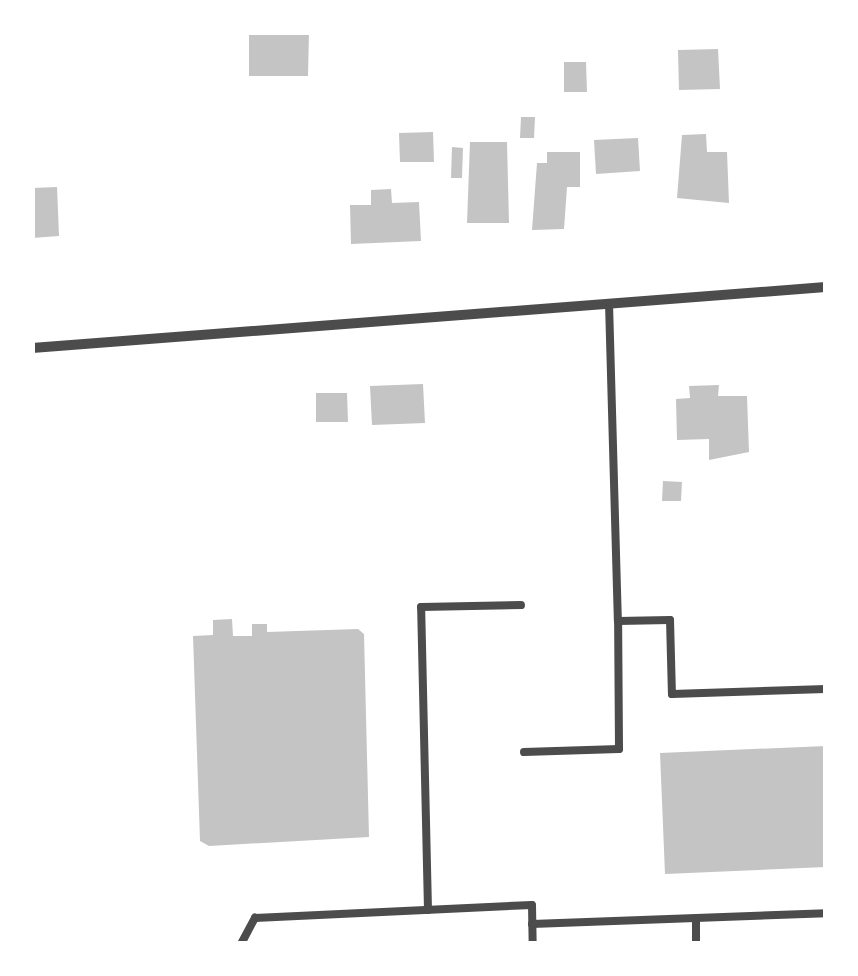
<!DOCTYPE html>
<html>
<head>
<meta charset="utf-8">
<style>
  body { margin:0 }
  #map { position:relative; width:858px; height:976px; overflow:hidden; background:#fff; font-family:"DejaVu Sans",sans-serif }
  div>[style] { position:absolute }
  .building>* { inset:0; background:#c4c4c4 }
  .service>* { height:8px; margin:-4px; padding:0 4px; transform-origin:4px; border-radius:4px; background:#4c4c4c }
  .minor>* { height:10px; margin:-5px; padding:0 5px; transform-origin:5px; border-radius:5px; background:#4c4c4c }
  span { translate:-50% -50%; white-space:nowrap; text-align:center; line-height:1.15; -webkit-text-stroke:8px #fff; paint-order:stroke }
  .frame { position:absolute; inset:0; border:35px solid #fff; pointer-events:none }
</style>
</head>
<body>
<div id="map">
  <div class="building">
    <div style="clip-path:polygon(249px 32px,309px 32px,308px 76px,249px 76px)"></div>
    <div style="clip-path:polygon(718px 49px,720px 89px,679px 90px,678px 50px)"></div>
    <div style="clip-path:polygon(564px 62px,586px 62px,587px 92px,564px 92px)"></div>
    <div style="clip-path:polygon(521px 117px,535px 117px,534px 138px,520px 138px)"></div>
    <div style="clip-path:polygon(433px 132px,434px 162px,400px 162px,399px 133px)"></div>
    <div style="clip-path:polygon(706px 134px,707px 152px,727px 152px,729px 203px,677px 198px,682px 135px)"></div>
    <div style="clip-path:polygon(638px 138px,640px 171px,596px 174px,594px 140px)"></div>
    <div style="clip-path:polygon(470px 142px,507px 142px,509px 223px,467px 223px)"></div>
    <div style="clip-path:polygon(452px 147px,463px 148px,462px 178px,451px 178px)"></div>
    <div style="clip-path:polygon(547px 152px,580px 152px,580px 187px,567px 187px,564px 229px,532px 230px,537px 163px,547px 163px)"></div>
    <div style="clip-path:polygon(57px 187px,59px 236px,32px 238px,32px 188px)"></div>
    <div style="clip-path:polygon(391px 189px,392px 203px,419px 202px,421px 241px,351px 244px,350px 205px,371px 205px,371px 190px)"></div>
    <div style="clip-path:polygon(423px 384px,425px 423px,372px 425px,370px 386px)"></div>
    <div style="clip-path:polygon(719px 385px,718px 396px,747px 396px,749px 452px,709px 460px,709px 439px,677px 440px,676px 399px,690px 398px,689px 386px)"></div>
    <div style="clip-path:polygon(316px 393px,347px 393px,348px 422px,316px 422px)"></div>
    <div style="clip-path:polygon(663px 481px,682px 482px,681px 501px,662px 501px)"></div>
    <div style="clip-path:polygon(232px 619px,233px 636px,252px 636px,252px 624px,267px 624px,267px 632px,358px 629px,364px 634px,369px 837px,209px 846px,200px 841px,193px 636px,213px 635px,213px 620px)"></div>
    <div style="clip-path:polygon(826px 746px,826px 867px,665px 874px,660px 753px)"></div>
  </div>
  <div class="service">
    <div style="left:609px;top:303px;width:318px;rotate:88.4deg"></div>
    <div style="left:618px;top:621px;width:52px;rotate:-1.1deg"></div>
    <div style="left:670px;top:620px;width:74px;rotate:88.5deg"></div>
    <div style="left:672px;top:694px;width:154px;rotate:-1.9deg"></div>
    <div style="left:524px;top:752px;width:95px;rotate:-1.8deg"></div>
    <div style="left:619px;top:749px;width:128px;rotate:-90.4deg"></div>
    <div style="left:428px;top:910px;width:303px;rotate:-91.3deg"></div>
    <div style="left:421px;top:607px;width:100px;rotate:-1.1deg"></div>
    <div style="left:696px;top:920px;width:24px;rotate:90deg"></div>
    <div style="left:532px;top:924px;width:294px;rotate:-2.1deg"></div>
    <div style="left:241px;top:944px;width:30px;rotate:-62deg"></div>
    <div style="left:255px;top:918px;width:277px;rotate:-2.7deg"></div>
    <div style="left:532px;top:905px;width:39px;rotate:89deg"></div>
  </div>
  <div class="minor">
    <div style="left:32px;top:348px;width:796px;rotate:-4.39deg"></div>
  </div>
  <div class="frame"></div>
</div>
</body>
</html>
